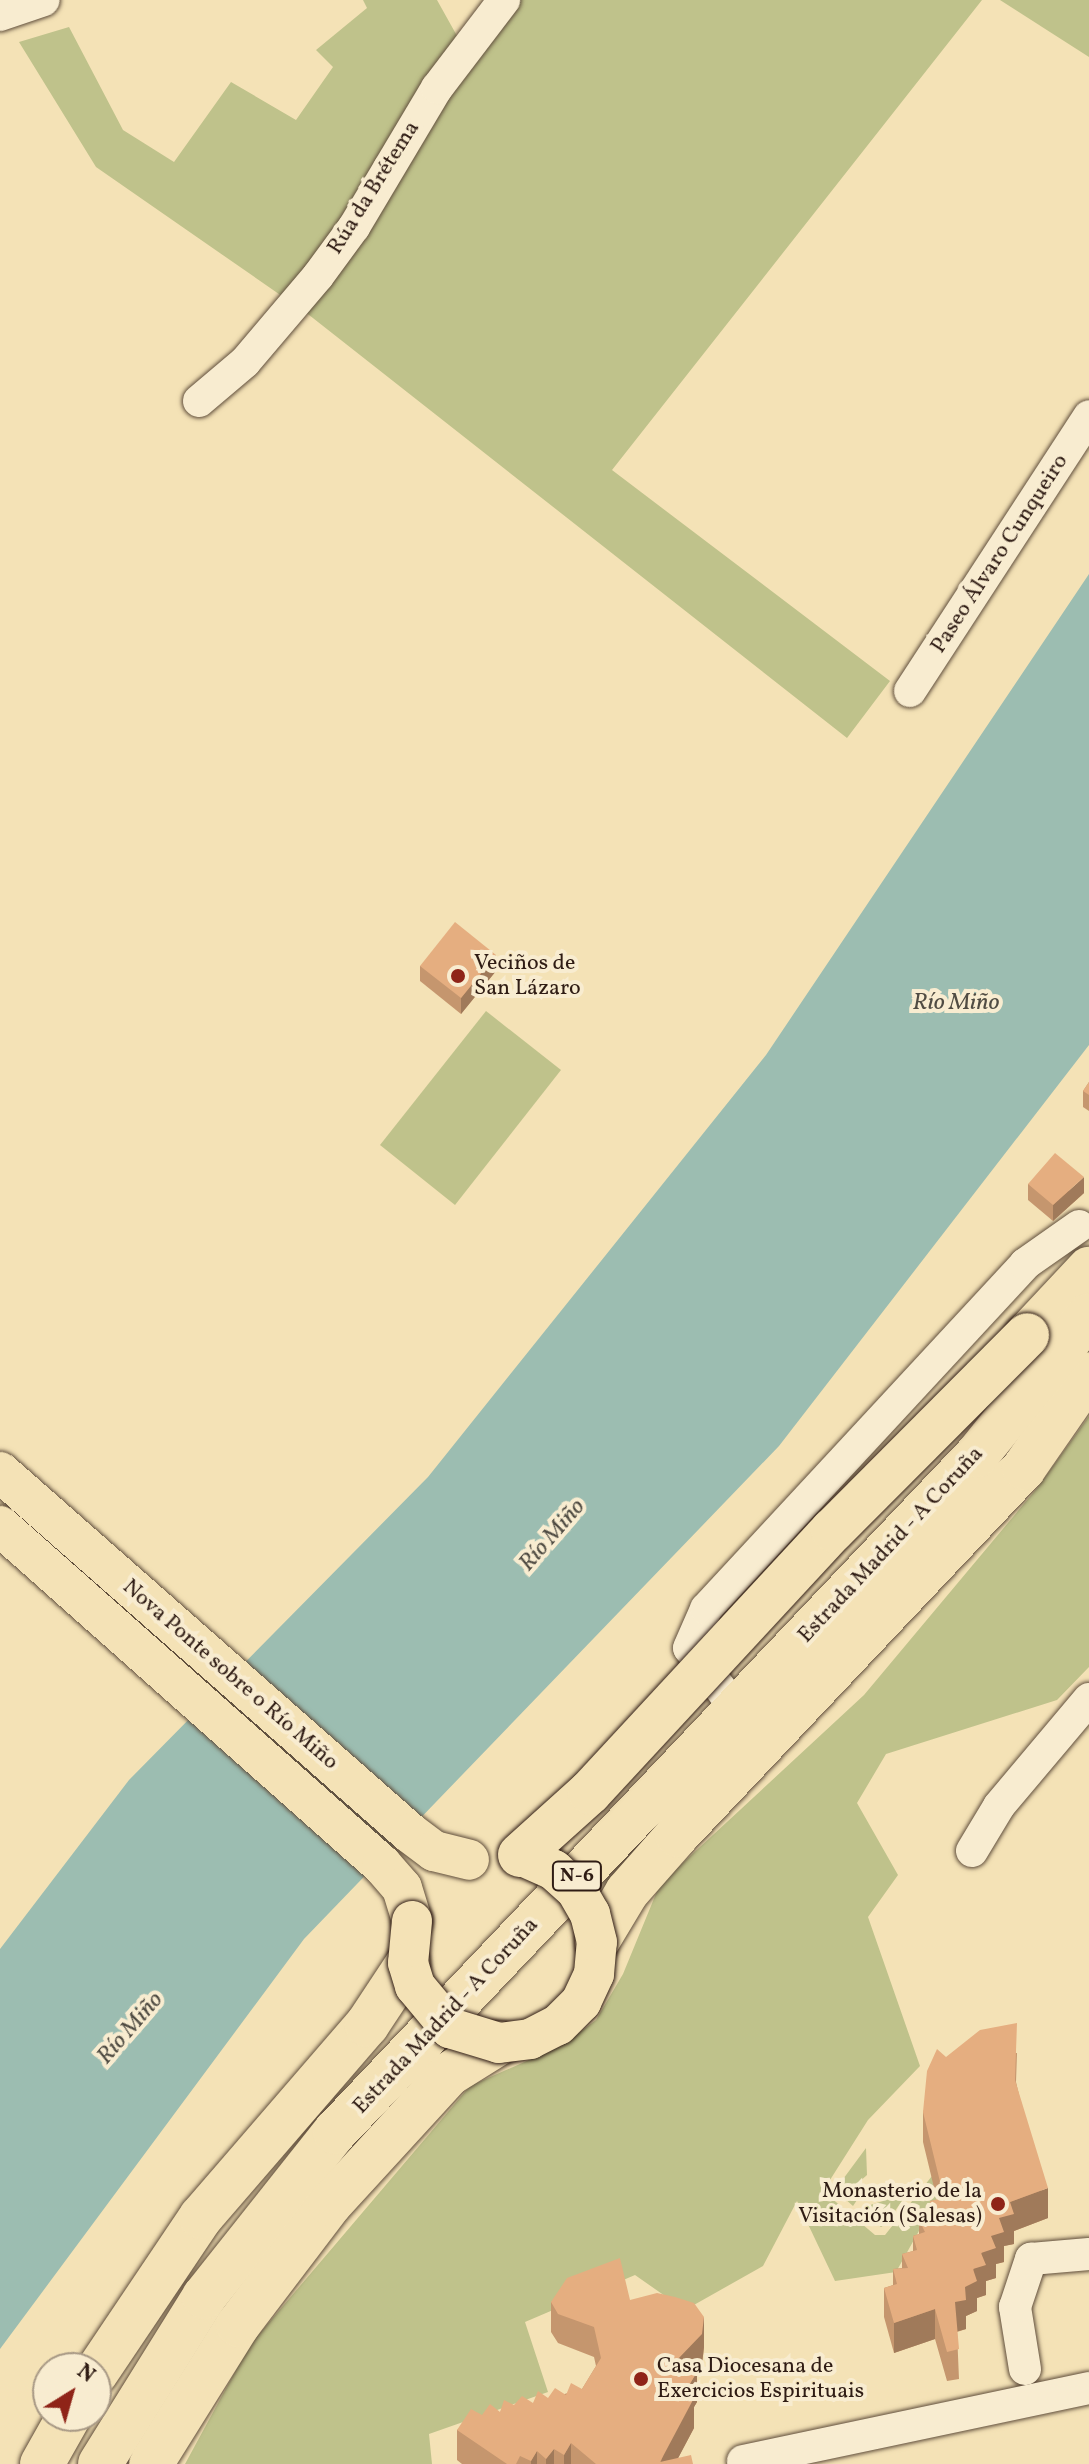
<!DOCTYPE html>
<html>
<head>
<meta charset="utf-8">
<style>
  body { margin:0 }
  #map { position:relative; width:1089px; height:2464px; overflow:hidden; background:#f4e2b6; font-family:Vollkorn,serif }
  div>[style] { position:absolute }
  .green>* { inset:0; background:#bfc28b }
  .water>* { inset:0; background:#9cbdb1 }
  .roads { filter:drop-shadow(0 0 2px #604e3c) drop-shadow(0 0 2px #604e3c) }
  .minor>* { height:32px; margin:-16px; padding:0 16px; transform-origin:16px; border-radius:16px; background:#f8ecd0 }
  .major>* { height:40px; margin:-20px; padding:0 20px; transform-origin:20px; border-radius:20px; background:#f4e2b6 }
  .highway>* { height:44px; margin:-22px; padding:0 22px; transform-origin:22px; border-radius:22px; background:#f4e2b6 }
  .bridges { filter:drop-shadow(0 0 2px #2f1c14) drop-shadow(0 0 2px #2f1c14) }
  .major-bridge>* { height:40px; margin:-20px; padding:0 20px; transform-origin:20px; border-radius:20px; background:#f4e2b6 }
  .highway-bridge>* { height:44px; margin:-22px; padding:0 22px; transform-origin:22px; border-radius:22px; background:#f4e2b6 }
  .wall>* { inset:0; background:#c5966e }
  .shaded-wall>* { inset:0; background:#a07a5a }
  .building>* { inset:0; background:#e5ae80 }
  .dots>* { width:22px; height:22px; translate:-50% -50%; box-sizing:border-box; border:4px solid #f8ecd0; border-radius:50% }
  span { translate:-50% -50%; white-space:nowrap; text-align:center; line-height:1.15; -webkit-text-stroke:8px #f8ecd0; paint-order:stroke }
  .shield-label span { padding:2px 6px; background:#f8ecd0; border:2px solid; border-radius:6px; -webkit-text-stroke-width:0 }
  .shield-label { font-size:20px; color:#2f1c14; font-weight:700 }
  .street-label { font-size:22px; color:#2f1c14 }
  .poi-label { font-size:22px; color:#2f1c14 }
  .left { translate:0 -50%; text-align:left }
  .right { translate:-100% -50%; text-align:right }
  .water-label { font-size:24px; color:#504c43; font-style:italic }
  .north { position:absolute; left:32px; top:2352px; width:80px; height:80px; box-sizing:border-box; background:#f8ecd0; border:2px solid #a89985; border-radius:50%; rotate:37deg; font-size:22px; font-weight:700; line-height:32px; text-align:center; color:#2f1c14 }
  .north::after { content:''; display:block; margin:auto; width:28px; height:36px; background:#8f2418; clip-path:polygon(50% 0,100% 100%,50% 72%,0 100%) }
</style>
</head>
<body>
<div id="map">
  <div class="green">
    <div style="clip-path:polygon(363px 0,437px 0,461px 43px,289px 301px,96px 167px,19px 42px,69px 27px,123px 130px,174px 162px,231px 82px,296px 120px,333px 67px,316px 50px,367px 8px)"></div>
    <div style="clip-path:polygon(517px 0,982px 0,612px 470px,890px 681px,847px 738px,304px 311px,429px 117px)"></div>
    <div style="clip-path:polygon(1000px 0,1089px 0,1089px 57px)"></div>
    <div style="clip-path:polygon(486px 1011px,561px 1070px,455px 1205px,380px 1145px)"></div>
    <div style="clip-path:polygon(1089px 1416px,1089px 1667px,1057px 1700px,886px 1754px,857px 1803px,898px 1875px,868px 1917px,920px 2066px,868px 2120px,823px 2191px,875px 2235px,885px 2235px,932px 2176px,943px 2188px,896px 2272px,835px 2281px,797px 2201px,763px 2266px,685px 2310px,635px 2275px,525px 2322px,548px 2392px,429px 2434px,432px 2464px,185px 2464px,249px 2346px,470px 2086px,563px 2045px,596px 2020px,623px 1974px,660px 1884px,864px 1695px,1038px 1487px)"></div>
    <div style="clip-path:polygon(866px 2148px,867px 2175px,858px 2183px,859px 2197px,853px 2206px,835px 2190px)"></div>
    <div style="clip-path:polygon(915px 2182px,886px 2224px,881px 2227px,863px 2214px,867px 2206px,883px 2201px,888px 2190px)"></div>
  </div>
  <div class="water">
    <div style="clip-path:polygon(1089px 574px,1089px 1045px,779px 1446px,304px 1939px,0 2349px,0 1949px,129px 1780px,428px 1477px,766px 1055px)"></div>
  </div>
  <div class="roads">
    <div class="minor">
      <div style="left:0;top:15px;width:46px;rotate:-18.8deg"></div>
      <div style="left:199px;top:401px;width:60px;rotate:-40.3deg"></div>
      <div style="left:245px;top:362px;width:113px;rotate:-49.7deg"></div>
      <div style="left:318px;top:276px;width:61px;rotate:-53.7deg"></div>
      <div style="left:354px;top:227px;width:162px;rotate:-59.2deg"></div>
      <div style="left:437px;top:88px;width:111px;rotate:-52.7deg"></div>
      <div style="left:910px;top:691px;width:328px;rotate:-56.9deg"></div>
      <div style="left:737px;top:1710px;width:78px;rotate:-127.7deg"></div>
      <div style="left:689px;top:1648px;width:43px;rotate:-66.4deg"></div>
      <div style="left:706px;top:1609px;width:470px;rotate:-47.2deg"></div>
      <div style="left:1025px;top:1264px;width:66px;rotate:-35.1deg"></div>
      <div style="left:972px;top:1851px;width:52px;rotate:-59deg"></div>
      <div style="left:999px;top:1806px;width:140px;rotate:-49.9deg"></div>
      <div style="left:1025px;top:2369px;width:63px;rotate:-99.2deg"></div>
      <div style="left:1015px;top:2307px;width:51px;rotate:-71.6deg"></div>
      <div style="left:1031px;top:2259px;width:58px;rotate:-4.9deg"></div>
      <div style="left:743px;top:2461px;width:354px;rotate:-11.9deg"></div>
    </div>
    <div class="major">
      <div style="left:0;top:1472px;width:546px;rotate:41.36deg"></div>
      <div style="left:410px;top:1833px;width:30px;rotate:37deg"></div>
      <div style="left:434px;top:1851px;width:36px;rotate:14deg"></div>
      <div style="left:0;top:1526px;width:511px;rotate:41.59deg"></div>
      <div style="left:382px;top:1865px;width:30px;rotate:49deg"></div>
      <div style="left:402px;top:1888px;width:34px;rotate:73deg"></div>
    </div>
    <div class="highway">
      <div style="left:1027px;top:1335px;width:91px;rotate:-46.8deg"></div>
      <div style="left:597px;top:1942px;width:58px;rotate:-59deg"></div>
      <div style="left:627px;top:1892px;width:76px;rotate:-48.7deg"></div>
      <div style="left:677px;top:1835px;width:505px;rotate:-46.6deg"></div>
      <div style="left:1024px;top:1468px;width:114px;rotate:-55.3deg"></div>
      <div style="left:96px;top:2373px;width:188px;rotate:-56.1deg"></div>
      <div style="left:201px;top:2217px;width:254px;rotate:-49.2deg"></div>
      <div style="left:367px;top:2025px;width:74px;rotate:-56.5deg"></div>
      <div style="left:42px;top:2464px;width:55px;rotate:-60.6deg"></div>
      <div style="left:100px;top:2464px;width:197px;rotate:-58.1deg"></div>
      <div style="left:204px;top:2297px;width:211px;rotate:-51.6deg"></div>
      <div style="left:335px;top:2132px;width:933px;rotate:-46.52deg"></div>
      <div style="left:977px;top:1455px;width:179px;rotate:-51.3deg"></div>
      <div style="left:151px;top:2464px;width:164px;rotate:-58deg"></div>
      <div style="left:238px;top:2325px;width:152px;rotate:-52.8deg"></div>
      <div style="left:330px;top:2204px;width:176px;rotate:-47.5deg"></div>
      <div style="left:449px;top:2074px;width:59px;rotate:-31.8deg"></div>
    </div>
  </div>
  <div class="bridges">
    <div class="major-bridge">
      <div style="left:412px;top:1921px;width:42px;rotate:95.4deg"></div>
      <div style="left:408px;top:1963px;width:24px;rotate:73deg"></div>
      <div style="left:415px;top:1986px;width:55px;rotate:50.2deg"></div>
      <div style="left:450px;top:2028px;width:51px;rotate:17deg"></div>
      <div style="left:499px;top:2043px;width:31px;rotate:-7deg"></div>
      <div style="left:530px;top:2039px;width:31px;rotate:-27deg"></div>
      <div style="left:558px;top:2025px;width:33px;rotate:-45deg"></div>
      <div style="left:581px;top:2002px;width:31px;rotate:-65deg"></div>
      <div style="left:594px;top:1974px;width:32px;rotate:-85deg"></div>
      <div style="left:597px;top:1942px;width:29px;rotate:-104deg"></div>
      <div style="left:590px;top:1914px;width:28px;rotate:-120deg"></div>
      <div style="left:576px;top:1890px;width:30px;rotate:-138deg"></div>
      <div style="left:554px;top:1870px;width:37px;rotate:-156deg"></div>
    </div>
    <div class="highway-bridge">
      <div style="left:520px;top:1855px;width:94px;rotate:-42deg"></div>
      <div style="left:590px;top:1792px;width:357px;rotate:-47.2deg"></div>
      <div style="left:833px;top:1530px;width:275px;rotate:-45.1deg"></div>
    </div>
  </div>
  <div class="wall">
    <div style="clip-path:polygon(420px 966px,496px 971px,461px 1014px,420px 981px)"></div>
    <div style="clip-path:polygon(1089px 1082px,1089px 1111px,1083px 1107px,1083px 1091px)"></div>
    <div style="clip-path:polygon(1028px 1184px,1084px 1193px,1053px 1221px,1028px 1200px)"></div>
    <div style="clip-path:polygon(1017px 2053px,1016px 2082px,1048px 2218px,1014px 2231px,1014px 2244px,1004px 2246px,1004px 2262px,996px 2264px,996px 2278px,986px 2281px,986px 2295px,977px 2298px,977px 2311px,966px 2316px,966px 2329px,957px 2332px,959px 2379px,947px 2381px,935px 2339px,894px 2353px,884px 2317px,884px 2288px,893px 2285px,893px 2269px,902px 2268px,902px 2254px,913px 2251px,913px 2236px,919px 2234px,919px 2220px,930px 2218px,930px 2201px,937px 2200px,923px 2142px,923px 2112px,946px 2057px)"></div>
    <div style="clip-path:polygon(630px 2300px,704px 2347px,702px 2364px,695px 2371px,697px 2402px,694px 2407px,694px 2428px,678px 2458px,693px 2464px,462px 2464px,457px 2460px,457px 2430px,482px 2415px,500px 2412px,514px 2405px,533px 2403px,582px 2389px,596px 2366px,594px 2357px,558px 2343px,551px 2332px,551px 2302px)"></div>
  </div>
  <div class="shaded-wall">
    <div style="clip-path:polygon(496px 955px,496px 971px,461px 1014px,461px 998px)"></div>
    <div style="clip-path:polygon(1084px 1177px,1084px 1193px,1053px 1221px,1053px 1205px)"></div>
    <div style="clip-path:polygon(1048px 2188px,1048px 2218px,1014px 2231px,1014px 2244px,1004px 2246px,1004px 2262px,996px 2264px,996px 2278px,986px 2281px,986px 2295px,977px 2298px,977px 2311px,966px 2316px,966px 2329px,955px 2332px,955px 2302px,965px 2287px,999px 2218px,1010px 2202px)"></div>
    <div style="clip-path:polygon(935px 2309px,935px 2339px,894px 2353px,894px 2323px)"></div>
    <div style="clip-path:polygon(704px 2317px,704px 2347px,702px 2364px,677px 2390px,677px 2360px)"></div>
    <div style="clip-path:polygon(697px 2372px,697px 2402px,694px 2407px,694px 2428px,675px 2464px,660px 2464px,685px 2392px)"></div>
    <div style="clip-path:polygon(571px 2443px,571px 2464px,564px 2464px,564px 2455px)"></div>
    <div style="clip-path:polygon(554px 2449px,554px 2464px,546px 2464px,546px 2459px)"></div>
    <div style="clip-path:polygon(537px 2451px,537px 2464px,531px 2464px,531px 2461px)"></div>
  </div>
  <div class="building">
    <div style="clip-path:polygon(455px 922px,496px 955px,461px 998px,420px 966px)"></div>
    <div style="clip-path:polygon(1089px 1082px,1089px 1095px,1083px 1091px)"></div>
    <div style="clip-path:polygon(1055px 1153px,1084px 1177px,1053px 1205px,1028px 1184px)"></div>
    <div style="clip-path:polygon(1017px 2023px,1015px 2080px,1048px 2188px,1010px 2202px,1014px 2214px,999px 2218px,1004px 2232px,991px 2236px,996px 2248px,981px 2253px,986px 2265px,973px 2269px,977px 2281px,965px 2287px,966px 2300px,955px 2302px,959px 2349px,947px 2352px,935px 2309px,894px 2323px,884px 2288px,897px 2284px,893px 2269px,908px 2268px,902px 2254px,917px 2250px,913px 2236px,925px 2232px,919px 2220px,935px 2218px,930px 2201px,944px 2198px,923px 2112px,927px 2071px,937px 2049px,946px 2057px,980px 2030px)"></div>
    <div style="clip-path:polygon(620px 2258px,630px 2300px,657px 2293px,675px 2297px,694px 2303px,704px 2317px,702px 2334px,677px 2360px,697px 2372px,685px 2392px,694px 2398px,660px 2462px,691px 2455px,693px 2464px,596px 2464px,571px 2443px,564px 2455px,554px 2449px,546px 2459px,537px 2451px,531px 2461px,520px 2456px,516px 2464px,507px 2464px,457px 2430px,471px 2409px,482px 2415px,490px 2404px,500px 2412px,504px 2400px,514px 2405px,522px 2396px,533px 2403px,538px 2391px,548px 2398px,555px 2388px,566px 2395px,571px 2383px,582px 2389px,601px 2358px,594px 2327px,558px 2314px,551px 2302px,567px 2278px)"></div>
  </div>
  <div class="dots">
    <div style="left:458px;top:976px;background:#8f2418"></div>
    <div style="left:998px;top:2204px;background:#8f2418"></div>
    <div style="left:641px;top:2379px;background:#8f2418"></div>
  </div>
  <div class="shield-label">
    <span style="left:577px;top:1876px">N-6</span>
  </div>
  <div class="street-label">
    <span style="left:374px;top:188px;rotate:-58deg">Rúa da Brétema</span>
    <span style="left:1000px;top:554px;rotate:-57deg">Paseo Álvaro Cunqueiro</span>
    <span style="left:891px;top:1545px;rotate:-47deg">Estrada Madrid - A Coruña</span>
    <span style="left:230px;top:1675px;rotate:41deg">Nova Ponte sobre o Río Miño</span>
    <span style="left:446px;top:2016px;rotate:-47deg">Estrada Madrid - A Coruña</span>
  </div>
  <div class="poi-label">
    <span class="left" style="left:474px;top:976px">Veciños de<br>San Lázaro</span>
    <span class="right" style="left:982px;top:2204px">Monasterio de la<br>Visitación (Salesas)</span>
    <span class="left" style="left:657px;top:2379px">Casa Diocesana de<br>Exercicios Espirituais</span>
  </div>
  <div class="water-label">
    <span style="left:956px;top:1004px">Río Miño</span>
    <span style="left:553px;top:1536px;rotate:-49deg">Río Miño</span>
    <span style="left:131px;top:2029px;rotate:-49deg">Río Miño</span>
  </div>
  <div class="north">N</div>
</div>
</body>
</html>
